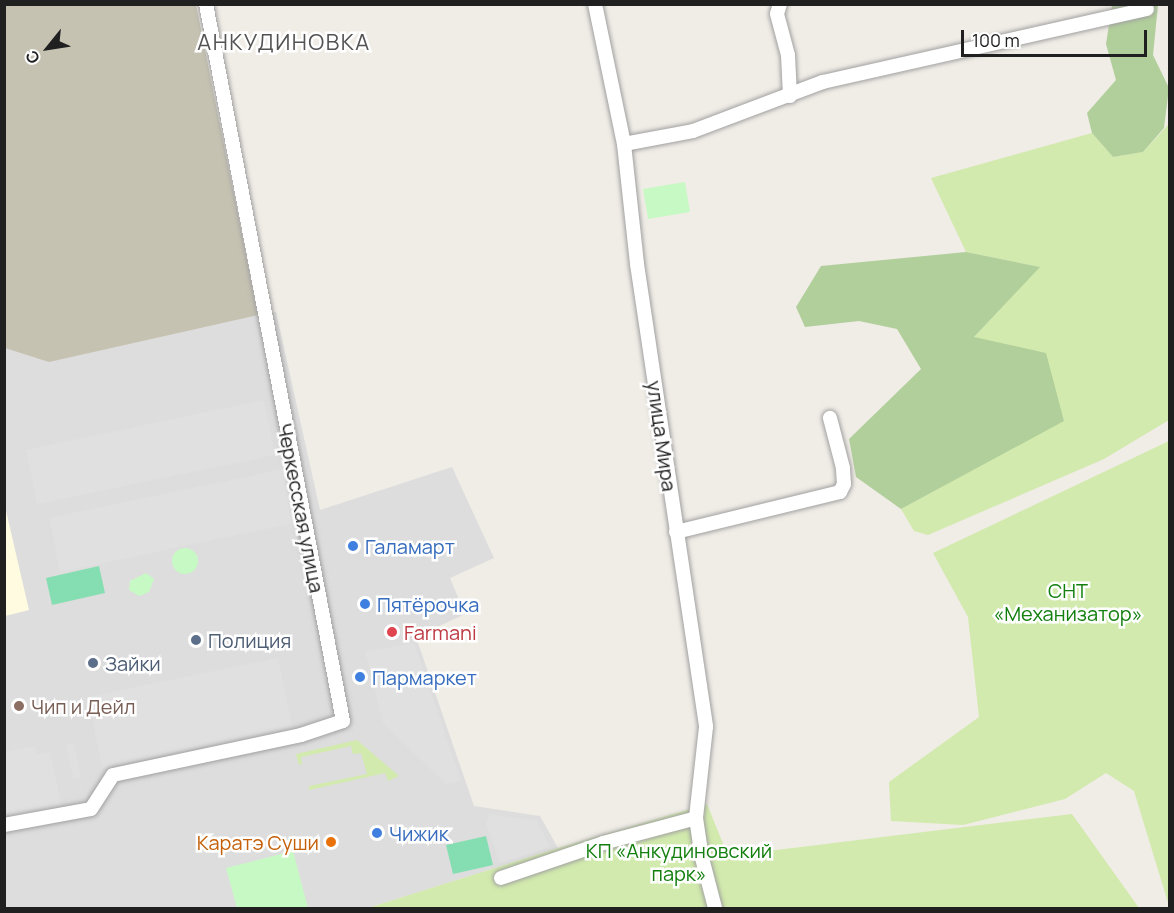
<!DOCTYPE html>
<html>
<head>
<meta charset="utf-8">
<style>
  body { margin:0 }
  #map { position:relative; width:1174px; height:913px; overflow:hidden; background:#f0ece6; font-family:Manrope,sans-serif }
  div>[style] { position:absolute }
  .residential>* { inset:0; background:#dedddd }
  .education>* { inset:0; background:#fffbe1 }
  .construction>* { inset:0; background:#c5c2b2 }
  .grass>* { inset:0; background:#d2eaad }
  .forest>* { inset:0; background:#b1cf9b }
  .park>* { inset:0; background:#c7f9c4 }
  .round { border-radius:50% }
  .pitch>* { inset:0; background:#85deb1 }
  .parking>* { inset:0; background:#e0e0e0 }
  .roads { filter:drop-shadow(0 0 2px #a1a1a1) drop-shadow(0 0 2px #a1a1a1) }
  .minor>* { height:14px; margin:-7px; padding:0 7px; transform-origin:7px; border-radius:7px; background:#fff }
  .dots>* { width:16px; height:16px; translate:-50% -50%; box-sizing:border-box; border:3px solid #fff; border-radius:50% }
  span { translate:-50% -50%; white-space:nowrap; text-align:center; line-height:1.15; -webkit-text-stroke:5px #fff; paint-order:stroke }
  .street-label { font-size:20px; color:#202020 }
  .shop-label { font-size:20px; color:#366cbe }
  .left { translate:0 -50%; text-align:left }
  .park-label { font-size:20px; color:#127f0d }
  .health-label { font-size:20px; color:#be3a42 }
  .service-label { font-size:20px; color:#4e5e75 }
  .education-label { font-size:20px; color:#785e54 }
  .food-label { font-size:20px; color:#c56008 }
  .right { translate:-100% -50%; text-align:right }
  .quarter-label { font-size:22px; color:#535353; letter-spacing:1.5px }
  .frame { position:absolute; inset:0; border:6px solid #202020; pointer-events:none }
  .north { position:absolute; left:18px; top:18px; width:60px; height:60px; -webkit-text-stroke:4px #fff; paint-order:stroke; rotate:240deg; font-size:16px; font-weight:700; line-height:24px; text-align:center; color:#202020 }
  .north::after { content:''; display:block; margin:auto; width:21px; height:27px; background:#202020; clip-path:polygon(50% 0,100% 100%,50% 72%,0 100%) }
  .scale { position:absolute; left:961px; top:30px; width:186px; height:27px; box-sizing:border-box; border:3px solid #202020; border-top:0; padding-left:8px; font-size:18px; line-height:21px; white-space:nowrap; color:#202020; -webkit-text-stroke:4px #fff; paint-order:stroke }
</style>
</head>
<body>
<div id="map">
  <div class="residential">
    <div style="clip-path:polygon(5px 5px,196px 5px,258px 315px,276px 312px,320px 510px,452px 467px,494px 558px,450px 578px,465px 614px,416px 637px,474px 806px,540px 816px,558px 848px,368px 908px,5px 908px)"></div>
  </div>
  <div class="education">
    <div style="clip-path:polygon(4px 502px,29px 610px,5px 616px,4px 616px)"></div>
  </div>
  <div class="construction">
    <div style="clip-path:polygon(4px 5px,196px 5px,258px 315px,49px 362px,5px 348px)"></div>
  </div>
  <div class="grass">
    <div style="clip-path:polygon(1169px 124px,1169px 420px,1104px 459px,928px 535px,914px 531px,901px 509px,1064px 420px,974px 337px,1039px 267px,966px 252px,931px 178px,1092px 133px,1113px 157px,1143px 152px)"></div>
    <div style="clip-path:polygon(1169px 441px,1169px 906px,1134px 791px,1106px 773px,1065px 799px,963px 825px,891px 821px,889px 782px,979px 717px,968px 617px,933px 553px)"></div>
    <div style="clip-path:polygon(357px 740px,399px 776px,388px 781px,385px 773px,309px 790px,309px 786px,367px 774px,361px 753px,353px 754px,351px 746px,301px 757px,302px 764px,299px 765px,296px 754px)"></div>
    <div style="clip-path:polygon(707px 804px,728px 856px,1072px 814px,1139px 908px,368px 908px,558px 848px)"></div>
  </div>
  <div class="forest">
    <div style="clip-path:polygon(1112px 5px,1158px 5px,1153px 55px,1169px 88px,1164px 128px,1143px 152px,1113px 157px,1092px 133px,1087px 113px,1116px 80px,1106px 44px)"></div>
    <div style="clip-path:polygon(966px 252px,1040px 267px,974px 337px,1046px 353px,1064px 421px,901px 509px,856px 477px,849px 439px,921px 369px,897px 329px,859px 321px,805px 327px,796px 307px,821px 266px)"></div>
  </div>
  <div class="park">
    <div style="clip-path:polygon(685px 182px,690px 212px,648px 219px,643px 189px)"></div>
    <div class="round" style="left:172px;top:548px;width:26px;height:26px"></div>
    <div style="clip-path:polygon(146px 573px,154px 579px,149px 592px,139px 596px,129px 590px,130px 581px)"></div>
    <div style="clip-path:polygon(293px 851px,308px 908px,237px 908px,226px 868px)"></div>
  </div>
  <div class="pitch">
    <div style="clip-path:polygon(99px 566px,105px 593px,52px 605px,46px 578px)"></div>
    <div style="clip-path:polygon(486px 836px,493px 865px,453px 874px,446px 845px)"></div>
  </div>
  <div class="parking">
    <div style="clip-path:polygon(264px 400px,275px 455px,37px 504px,26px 450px)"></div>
    <div style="clip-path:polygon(288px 468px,299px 522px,60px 572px,49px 518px)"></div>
    <div style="clip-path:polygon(414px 643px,461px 781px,446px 784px,383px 723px,365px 652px)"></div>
    <div style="clip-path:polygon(278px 658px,293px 729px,102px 768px,88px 697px)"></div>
    <div style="clip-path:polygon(74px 743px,81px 778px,73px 779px,66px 744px)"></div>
    <div style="clip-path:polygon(35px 746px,37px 755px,50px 752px,62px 809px,5px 821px,5px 752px)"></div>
    <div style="clip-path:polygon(490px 814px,537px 821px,550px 847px,500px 863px,486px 824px)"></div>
  </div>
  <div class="roads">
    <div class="minor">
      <div style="left:595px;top:4px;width:143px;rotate:78.3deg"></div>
      <div style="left:624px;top:144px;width:121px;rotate:83.8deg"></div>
      <div style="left:637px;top:264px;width:468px;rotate:81.5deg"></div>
      <div style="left:706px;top:727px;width:92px;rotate:96.3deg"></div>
      <div style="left:696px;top:818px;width:40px;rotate:81.5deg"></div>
      <div style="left:702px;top:858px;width:52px;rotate:75.4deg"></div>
      <div style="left:780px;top:4px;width:10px;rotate:107deg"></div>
      <div style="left:777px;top:14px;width:42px;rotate:75deg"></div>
      <div style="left:788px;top:55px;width:41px;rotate:87.2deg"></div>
      <div style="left:624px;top:144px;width:70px;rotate:-10.7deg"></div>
      <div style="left:693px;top:131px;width:139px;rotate:-20.7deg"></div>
      <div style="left:823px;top:82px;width:332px;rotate:-12.7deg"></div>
      <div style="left:676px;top:532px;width:169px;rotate:-13.7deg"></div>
      <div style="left:840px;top:492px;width:9px;rotate:-63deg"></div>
      <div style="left:844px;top:484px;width:16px;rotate:-94deg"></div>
      <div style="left:843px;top:468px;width:52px;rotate:-104.6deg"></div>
      <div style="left:4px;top:825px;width:88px;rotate:-10.4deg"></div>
      <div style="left:91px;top:809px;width:40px;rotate:-57.1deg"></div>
      <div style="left:113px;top:775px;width:192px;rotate:-12deg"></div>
      <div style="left:301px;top:735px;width:44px;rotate:-18.4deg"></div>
      <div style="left:343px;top:721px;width:730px;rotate:-100.82deg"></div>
      <div style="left:501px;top:878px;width:108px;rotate:-18.9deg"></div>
      <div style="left:603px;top:843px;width:96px;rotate:-15deg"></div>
    </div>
  </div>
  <div class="dots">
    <div style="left:353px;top:546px;background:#3f7fe0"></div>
    <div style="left:365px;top:604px;background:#3f7fe0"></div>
    <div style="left:392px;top:632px;background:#e0444e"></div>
    <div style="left:196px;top:640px;background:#5c6f8a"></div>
    <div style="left:93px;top:663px;background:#5c6f8a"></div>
    <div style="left:360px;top:677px;background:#3f7fe0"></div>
    <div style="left:19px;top:706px;background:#8d6e63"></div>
    <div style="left:377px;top:833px;background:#3f7fe0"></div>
    <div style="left:331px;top:842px;background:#e8710a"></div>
  </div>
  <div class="street-label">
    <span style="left:662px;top:436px;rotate:82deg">улица Мира</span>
    <span style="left:301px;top:508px;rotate:79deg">Черкесская улица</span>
  </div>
  <div class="shop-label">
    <span class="left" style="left:365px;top:546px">Галамарт</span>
    <span class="left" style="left:377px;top:604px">Пятёрочка</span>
    <span class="left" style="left:372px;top:677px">Пармаркет</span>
    <span class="left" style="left:389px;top:833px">Чижик</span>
  </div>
  <div class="park-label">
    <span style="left:1068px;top:602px">СНТ<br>«Механизатор»</span>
    <span style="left:679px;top:862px">КП «Анкудиновский<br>парк»</span>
  </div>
  <div class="health-label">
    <span class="left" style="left:404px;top:632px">Farmani</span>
  </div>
  <div class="service-label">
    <span class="left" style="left:208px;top:640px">Полиция</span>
    <span class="left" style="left:105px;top:663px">Зайки</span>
  </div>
  <div class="education-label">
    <span class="left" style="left:31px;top:706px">Чип и Дейл</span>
  </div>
  <div class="food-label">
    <span class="right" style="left:319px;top:842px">Каратэ Суши</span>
  </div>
  <div class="quarter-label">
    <span style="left:284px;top:43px">АНКУДИНОВКА</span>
  </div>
  <div class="frame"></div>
  <div class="north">С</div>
  <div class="scale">100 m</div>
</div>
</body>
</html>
